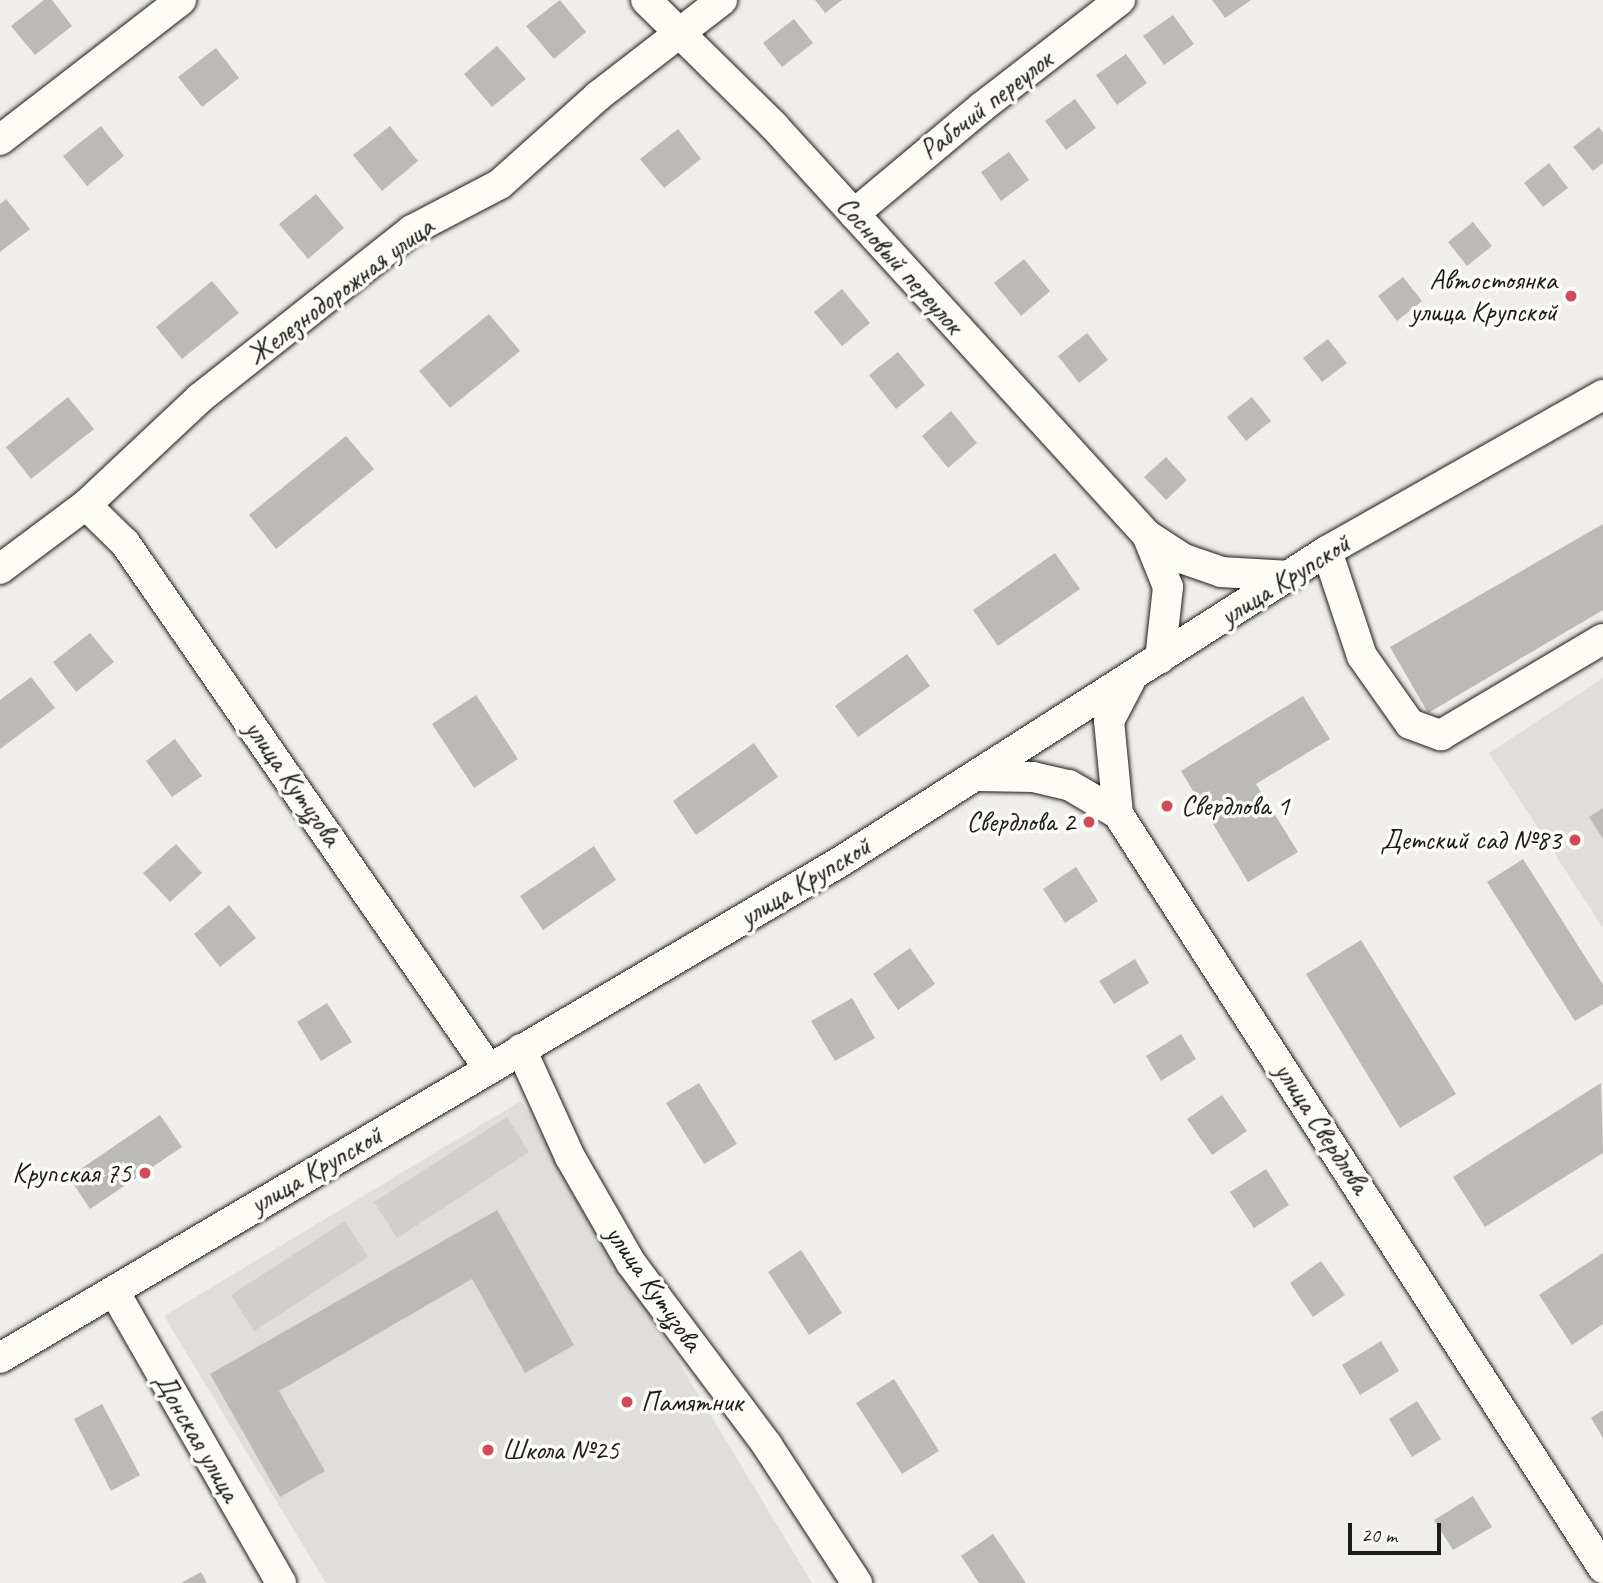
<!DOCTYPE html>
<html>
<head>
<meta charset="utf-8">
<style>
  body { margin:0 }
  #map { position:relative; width:1603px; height:1583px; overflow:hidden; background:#f0eeea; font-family:Caveat,sans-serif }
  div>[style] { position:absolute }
  .built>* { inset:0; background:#e0deda }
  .green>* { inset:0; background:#d0cfcc }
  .building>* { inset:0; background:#bbbab6 }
  .roads { filter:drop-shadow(0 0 2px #1c1c1c) drop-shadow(0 0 2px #1c1c1c) }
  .minor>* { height:30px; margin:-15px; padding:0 15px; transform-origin:15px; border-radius:15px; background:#fdfcf7 }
  .dots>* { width:19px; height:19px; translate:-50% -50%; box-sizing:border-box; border:4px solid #fdfcf7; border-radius:50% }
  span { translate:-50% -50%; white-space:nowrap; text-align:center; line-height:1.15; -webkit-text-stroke:7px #fdfcf7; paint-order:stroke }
  .street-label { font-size:28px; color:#1c1c1c }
  .poi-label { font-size:28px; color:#1c1c1c }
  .right { translate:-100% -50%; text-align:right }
  .left { translate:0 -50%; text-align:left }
  .scale { position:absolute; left:1348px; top:1523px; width:93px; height:32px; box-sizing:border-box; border:4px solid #1c1c1c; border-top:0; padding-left:9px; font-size:21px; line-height:24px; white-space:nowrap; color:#1c1c1c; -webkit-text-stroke:5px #fdfcf7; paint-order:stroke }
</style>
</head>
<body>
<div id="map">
  <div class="built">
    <div style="clip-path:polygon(1603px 678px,1603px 928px,1489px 753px)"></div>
    <div style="clip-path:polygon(521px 1101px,812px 1583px,326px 1583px,164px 1316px)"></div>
  </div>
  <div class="green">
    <div style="clip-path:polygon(507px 1117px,529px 1152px,397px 1238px,374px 1202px)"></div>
    <div style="clip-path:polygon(345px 1221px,368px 1257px,254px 1331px,231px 1295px)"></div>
  </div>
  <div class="building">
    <div style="clip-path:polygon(44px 0,52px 0,72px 26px,35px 55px,11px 26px)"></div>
    <div style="clip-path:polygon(560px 0,586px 32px,554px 59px,526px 26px)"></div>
    <div style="clip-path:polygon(815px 0,842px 0,825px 13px)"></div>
    <div style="clip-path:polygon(1212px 0,1251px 0,1225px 18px)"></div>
    <div style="clip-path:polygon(1173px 15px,1194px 44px,1164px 65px,1143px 36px)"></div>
    <div style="clip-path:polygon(794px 19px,813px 43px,782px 67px,763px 43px)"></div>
    <div style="clip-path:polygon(497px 46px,526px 79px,492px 107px,464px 74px)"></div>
    <div style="clip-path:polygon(216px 48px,239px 78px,202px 107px,178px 77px)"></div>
    <div style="clip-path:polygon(1126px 54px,1147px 83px,1117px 105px,1096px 75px)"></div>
    <div style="clip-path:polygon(1075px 99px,1096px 128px,1066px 150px,1045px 121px)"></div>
    <div style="clip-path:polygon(101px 126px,124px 156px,87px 186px,63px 156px)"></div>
    <div style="clip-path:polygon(390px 126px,418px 161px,382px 191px,353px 155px)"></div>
    <div style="clip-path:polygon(1599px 127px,1603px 133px,1603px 163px,1593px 171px,1573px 147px)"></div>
    <div style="clip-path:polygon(678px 129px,701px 159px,664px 188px,640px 159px)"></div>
    <div style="clip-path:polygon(1009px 152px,1029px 180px,1001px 201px,981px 172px)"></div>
    <div style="clip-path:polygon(1549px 163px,1568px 188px,1543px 207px,1524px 183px)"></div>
    <div style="clip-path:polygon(316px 194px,344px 228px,308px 259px,279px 224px)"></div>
    <div style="clip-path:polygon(6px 199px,30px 229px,0 252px,0 204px)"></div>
    <div style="clip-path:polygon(1473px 222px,1492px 246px,1467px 266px,1448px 242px)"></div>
    <div style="clip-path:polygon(1024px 259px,1050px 291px,1021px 316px,994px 283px)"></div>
    <div style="clip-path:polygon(1403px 277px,1422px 301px,1397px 321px,1378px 296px)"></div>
    <div style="clip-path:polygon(212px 281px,239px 313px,182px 359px,156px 327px)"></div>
    <div style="clip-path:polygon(842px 289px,870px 323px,842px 346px,814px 312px)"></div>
    <div style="clip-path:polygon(489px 314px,520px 351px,450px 408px,419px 371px)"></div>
    <div style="clip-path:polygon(1087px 333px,1108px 360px,1079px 383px,1058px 356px)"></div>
    <div style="clip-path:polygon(1328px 339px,1347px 363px,1322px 382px,1303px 358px)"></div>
    <div style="clip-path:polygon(898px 352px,925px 385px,896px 409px,869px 375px)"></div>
    <div style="clip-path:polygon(68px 397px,94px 429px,31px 479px,6px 447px)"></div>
    <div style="clip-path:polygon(1252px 397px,1271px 421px,1246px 441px,1227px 417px)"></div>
    <div style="clip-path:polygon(951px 411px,977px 443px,948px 468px,922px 436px)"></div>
    <div style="clip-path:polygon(346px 436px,374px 469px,276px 549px,249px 515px)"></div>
    <div style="clip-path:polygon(1166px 457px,1187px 480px,1166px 500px,1144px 477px)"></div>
    <div style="clip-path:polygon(1603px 524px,1603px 610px,1428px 713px,1390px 647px)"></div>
    <div style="clip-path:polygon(1055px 553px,1080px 589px,998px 646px,973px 610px)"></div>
    <div style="clip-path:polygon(90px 633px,114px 662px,76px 692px,53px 662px)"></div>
    <div style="clip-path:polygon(907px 654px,930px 686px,858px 737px,835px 706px)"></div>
    <div style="clip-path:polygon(31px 677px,55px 708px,0 749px,0 700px)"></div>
    <div style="clip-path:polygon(476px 695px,518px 759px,474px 788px,432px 724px)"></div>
    <div style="clip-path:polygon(1303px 696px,1330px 739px,1256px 784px,1298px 852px,1248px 882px,1181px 771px)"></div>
    <div style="clip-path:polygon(175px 739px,202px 776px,172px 797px,146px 761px)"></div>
    <div style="clip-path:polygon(754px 743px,778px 777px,696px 835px,673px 801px)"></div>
    <div style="clip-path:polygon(1603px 808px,1603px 839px,1589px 817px)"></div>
    <div style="clip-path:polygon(176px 844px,202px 873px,170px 902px,143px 873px)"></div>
    <div style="clip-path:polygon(594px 846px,616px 880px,543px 930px,520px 896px)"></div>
    <div style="clip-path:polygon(1523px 859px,1603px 985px,1603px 1004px,1575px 1021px,1487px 882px)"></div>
    <div style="clip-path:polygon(1076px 867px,1098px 901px,1065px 923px,1043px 889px)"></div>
    <div style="clip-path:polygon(229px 905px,256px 938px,220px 967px,194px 934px)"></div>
    <div style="clip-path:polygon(1361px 940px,1456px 1094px,1400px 1128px,1306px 974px)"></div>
    <div style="clip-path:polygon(910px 948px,935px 984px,898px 1010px,873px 974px)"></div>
    <div style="clip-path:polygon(1135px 959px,1149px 983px,1114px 1004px,1099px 981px)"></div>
    <div style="clip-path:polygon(852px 998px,875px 1038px,835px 1061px,811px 1021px)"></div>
    <div style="clip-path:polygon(327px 1003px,352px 1042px,321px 1061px,297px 1022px)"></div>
    <div style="clip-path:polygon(1181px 1034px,1196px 1059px,1161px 1081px,1146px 1056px)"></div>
    <div style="clip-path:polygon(699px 1083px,737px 1144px,704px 1164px,666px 1103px)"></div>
    <div style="clip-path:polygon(1601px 1083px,1603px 1153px,1485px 1227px,1453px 1177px)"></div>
    <div style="clip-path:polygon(1222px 1095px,1247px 1131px,1212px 1155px,1187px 1119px)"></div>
    <div style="clip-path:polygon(160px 1115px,182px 1147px,90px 1209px,69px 1177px)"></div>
    <div style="clip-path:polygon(1266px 1169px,1289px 1205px,1254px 1228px,1230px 1192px)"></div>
    <div style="clip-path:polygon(497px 1210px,574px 1345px,525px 1373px,472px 1279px,279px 1391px,325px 1471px,280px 1497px,210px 1374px)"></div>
    <div style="clip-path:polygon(801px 1250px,842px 1313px,809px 1335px,768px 1272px)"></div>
    <div style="clip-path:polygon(1603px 1253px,1603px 1324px,1572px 1345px,1539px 1295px)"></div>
    <div style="clip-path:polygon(1321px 1261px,1345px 1295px,1313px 1317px,1290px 1283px)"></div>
    <div style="clip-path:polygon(1381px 1341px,1399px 1371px,1360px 1395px,1342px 1365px)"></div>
    <div style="clip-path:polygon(894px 1379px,939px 1451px,902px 1474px,856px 1403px)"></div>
    <div style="clip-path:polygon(1417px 1401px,1441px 1439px,1412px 1457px,1389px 1419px)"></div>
    <div style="clip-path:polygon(102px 1404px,140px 1475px,111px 1491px,74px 1419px)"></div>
    <div style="clip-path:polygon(1603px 1410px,1603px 1438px,1591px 1418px)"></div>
    <div style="clip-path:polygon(1473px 1496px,1492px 1527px,1453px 1550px,1434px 1520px)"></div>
    <div style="clip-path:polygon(993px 1534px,1026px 1583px,979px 1583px,961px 1556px)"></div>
    <div style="clip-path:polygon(201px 1572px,207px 1583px,181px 1583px)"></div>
  </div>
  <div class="roads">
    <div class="minor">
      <div style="left:646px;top:0;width:180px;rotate:44.5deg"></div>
      <div style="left:774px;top:126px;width:554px;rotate:47.64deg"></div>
      <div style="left:1147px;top:535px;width:44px;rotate:33deg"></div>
      <div style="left:1184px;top:559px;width:39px;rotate:19deg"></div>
      <div style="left:1221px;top:572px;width:69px;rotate:3.3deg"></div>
      <div style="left:0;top:140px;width:229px;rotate:-37.7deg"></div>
      <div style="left:854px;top:214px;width:167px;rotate:-39.9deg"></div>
      <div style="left:982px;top:107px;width:175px;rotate:-37.8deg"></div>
      <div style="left:86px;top:505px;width:54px;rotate:44.3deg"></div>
      <div style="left:125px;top:543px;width:640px;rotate:55.32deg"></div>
      <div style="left:1147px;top:535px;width:56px;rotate:68deg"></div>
      <div style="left:1168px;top:587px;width:72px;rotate:96.3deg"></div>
      <div style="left:1327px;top:551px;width:111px;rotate:71.6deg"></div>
      <div style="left:1362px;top:656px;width:83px;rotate:54.8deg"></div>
      <div style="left:1410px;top:724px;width:33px;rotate:20deg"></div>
      <div style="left:1441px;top:735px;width:188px;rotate:-30.7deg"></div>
      <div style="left:0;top:569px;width:107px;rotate:-36.7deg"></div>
      <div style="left:86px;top:505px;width:156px;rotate:-43.2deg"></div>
      <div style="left:200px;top:398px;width:270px;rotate:-38.4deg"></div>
      <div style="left:412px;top:230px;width:99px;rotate:-27.6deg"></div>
      <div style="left:500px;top:184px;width:132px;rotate:-41.9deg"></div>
      <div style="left:598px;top:96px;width:157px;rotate:-37.7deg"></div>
      <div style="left:979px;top:776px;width:54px;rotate:1.1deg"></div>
      <div style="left:1033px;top:777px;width:37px;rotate:13deg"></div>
      <div style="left:1069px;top:785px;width:57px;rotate:30.6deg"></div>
      <div style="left:1118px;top:814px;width:897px;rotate:57.25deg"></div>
      <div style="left:1118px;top:814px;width:93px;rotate:-95.5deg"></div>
      <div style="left:1109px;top:721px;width:45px;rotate:-62.3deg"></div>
      <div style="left:521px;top:1049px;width:119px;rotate:65.6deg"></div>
      <div style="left:570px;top:1157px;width:122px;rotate:60.1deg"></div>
      <div style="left:631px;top:1263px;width:227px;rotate:53.2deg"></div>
      <div style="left:767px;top:1445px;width:165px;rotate:56.9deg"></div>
      <div style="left:114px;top:1291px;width:336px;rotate:60.2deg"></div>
      <div style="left:0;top:1358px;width:979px;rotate:-30.57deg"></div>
      <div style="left:843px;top:860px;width:574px;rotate:-32.56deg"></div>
      <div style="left:1327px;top:551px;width:317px;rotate:-29.5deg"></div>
    </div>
  </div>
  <div class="dots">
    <div style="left:1571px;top:296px;background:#d1495b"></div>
    <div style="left:1167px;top:806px;background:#d1495b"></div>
    <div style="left:1089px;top:822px;background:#d1495b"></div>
    <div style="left:1575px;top:840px;background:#d1495b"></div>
    <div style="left:145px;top:1173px;background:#d1495b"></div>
    <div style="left:627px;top:1402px;background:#d1495b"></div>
    <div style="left:488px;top:1450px;background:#d1495b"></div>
  </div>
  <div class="street-label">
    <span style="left:986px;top:105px;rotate:-38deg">Рабочий переулок</span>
    <span style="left:900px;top:265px;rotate:48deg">Сосновый переулок</span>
    <span style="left:340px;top:291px;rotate:-37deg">Железнодорожная улица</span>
    <span style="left:1285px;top:580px;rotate:-32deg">улица Крупской</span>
    <span style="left:293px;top:783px;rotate:55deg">улица Кутузова</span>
    <span style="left:805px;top:882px;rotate:-31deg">улица Крупской</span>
    <span style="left:1322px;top:1128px;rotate:57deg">улица Свердлова</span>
    <span style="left:316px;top:1170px;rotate:-30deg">улица Крупской</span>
    <span style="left:654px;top:1288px;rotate:55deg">улица Кутузова</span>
    <span style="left:197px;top:1437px;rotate:60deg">Донская улица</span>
  </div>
  <div class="poi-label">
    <span class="right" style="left:1557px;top:296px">Автостоянка<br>улица Крупской</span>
    <span class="left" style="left:1181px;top:806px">Свердлова 1</span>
    <span class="right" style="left:1075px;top:822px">Свердлова 2</span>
    <span class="right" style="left:1561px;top:840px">Детский сад №83</span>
    <span class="right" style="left:131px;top:1173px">Крупская 75</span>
    <span class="left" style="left:641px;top:1402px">Памятник</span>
    <span class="left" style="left:502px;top:1450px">Школа №25</span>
  </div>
  <div class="scale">20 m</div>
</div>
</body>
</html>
